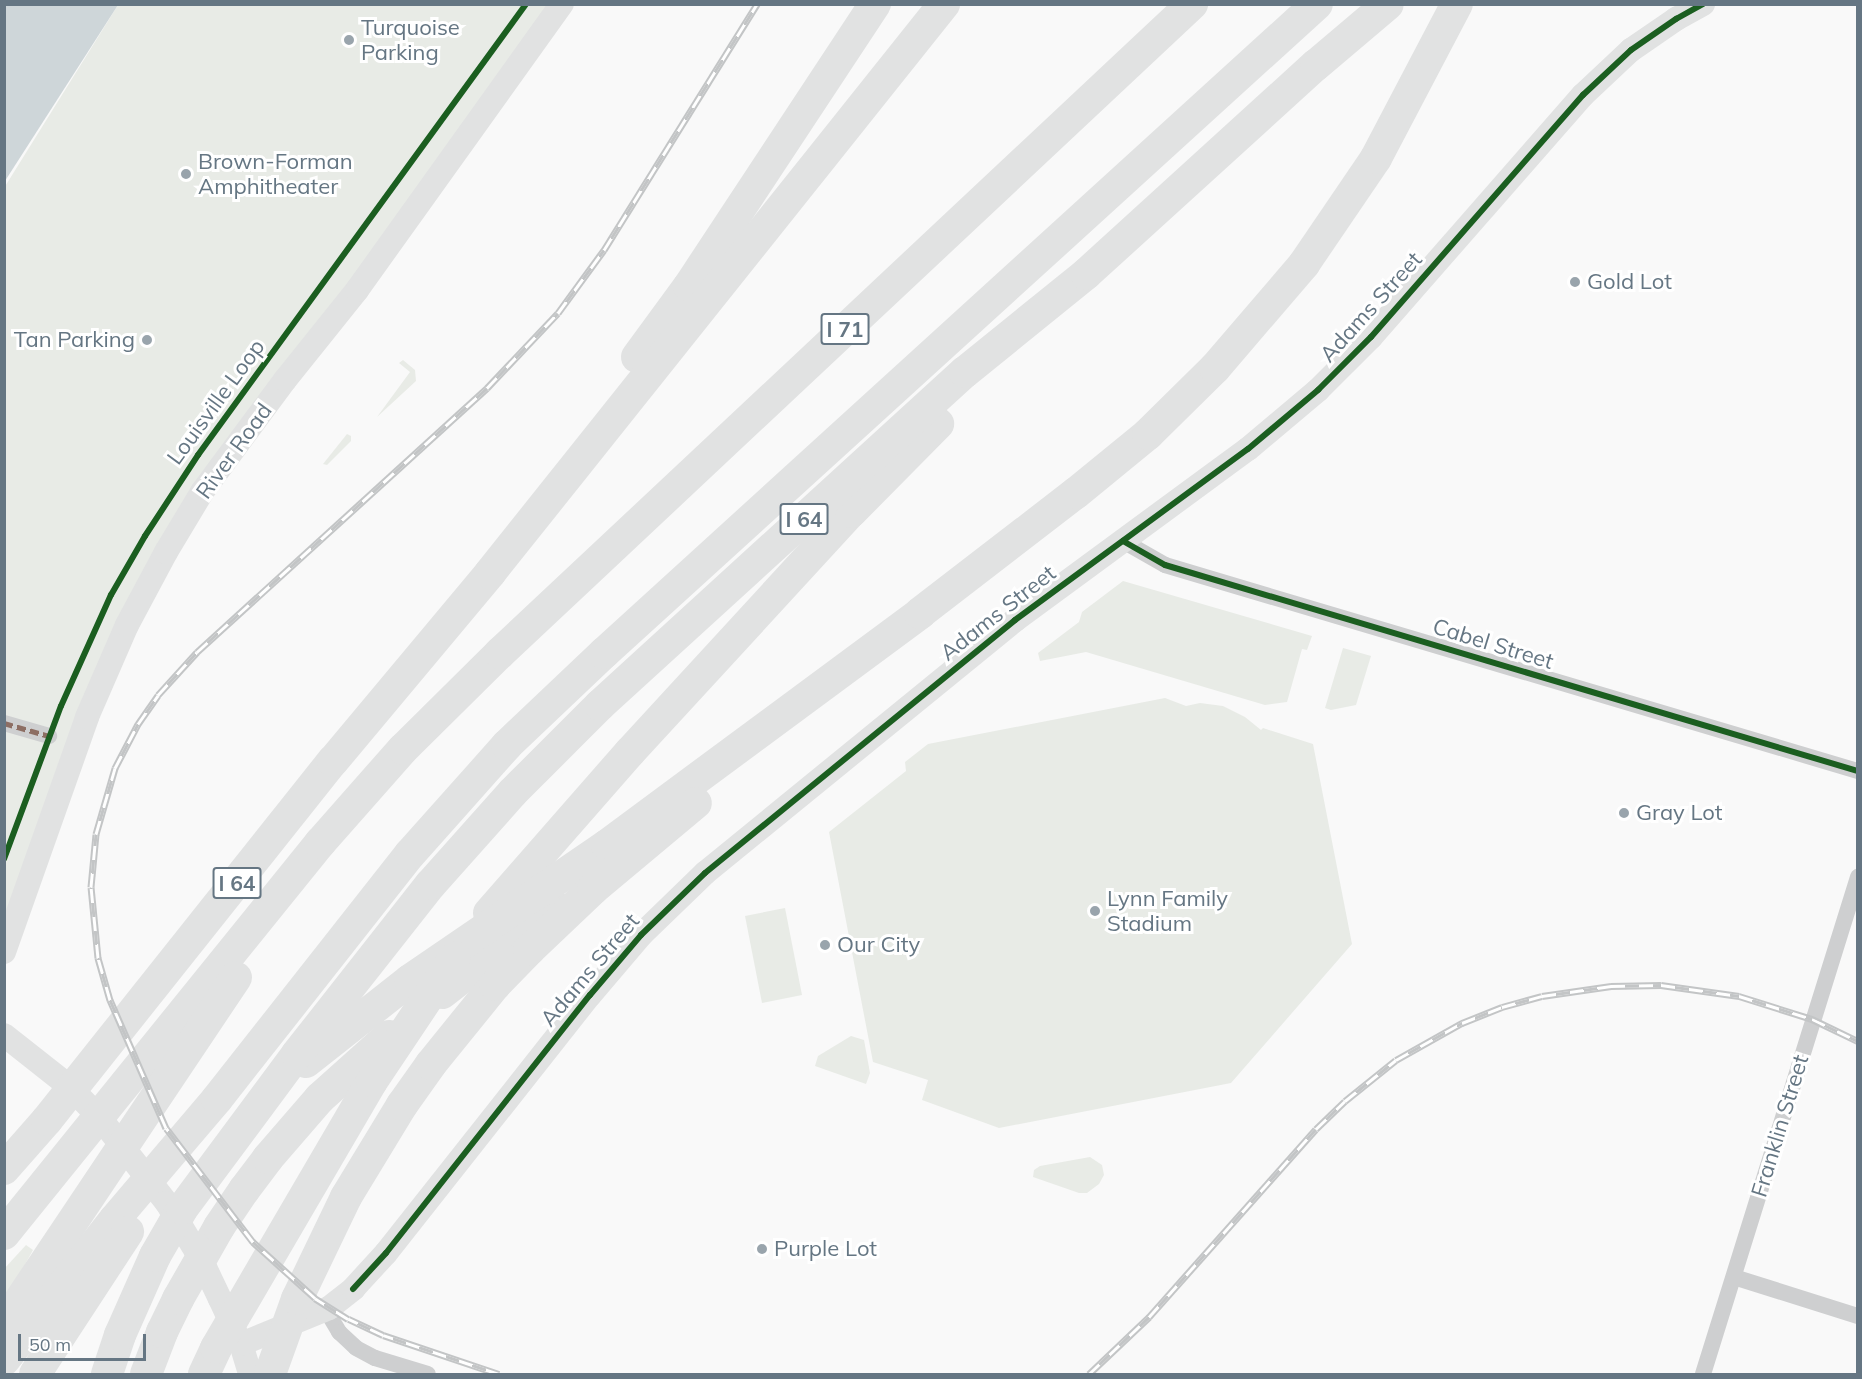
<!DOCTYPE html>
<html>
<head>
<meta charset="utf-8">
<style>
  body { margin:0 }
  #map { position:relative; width:1862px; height:1379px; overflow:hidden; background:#f9f9f9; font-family:Mulish,sans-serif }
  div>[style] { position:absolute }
  .green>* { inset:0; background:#e8ebe6 }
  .water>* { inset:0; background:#ced6d9 }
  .street>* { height:16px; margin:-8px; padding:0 8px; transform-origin:8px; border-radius:8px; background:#cecfd0 }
  .secondary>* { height:24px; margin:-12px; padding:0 12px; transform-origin:12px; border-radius:12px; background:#e1e2e2 }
  .highway>* { height:32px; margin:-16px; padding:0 16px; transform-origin:16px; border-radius:16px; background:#e1e2e2 }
  .rail>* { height:7px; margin-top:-3.5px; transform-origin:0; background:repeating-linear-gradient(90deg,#fff 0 14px,#c3c5c6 0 28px); box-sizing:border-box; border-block:2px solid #c3c5c6 }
  .quiet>* { height:4.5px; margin-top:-2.25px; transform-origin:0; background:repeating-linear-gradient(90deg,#8d6e63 0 9px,transparent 0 13.5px) }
  .cycleway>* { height:6px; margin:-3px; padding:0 3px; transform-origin:3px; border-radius:3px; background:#1b5e20 }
  .dots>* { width:16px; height:16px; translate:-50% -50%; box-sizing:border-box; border:3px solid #fff; border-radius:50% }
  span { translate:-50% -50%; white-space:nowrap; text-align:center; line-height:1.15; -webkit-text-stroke:6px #fff; paint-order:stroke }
  .shield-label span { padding:2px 4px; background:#fff; border:2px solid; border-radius:4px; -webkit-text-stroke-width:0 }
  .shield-label { font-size:21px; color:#657683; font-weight:700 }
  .poi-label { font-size:22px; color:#657683 }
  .left { translate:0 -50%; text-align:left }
  .right { translate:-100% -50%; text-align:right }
  .street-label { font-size:22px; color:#657683 }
  .frame { position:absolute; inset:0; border:6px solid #657683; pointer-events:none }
  .scale { position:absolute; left:18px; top:1334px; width:128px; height:27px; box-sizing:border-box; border:3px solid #657683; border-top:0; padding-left:8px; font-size:18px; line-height:21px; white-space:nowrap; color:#657683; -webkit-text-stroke:4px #fff; paint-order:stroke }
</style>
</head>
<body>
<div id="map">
  <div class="green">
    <div style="clip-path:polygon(118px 5px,564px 5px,166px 552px,5px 947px,4px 188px)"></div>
    <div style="clip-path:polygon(403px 360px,415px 370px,416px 381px,377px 417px,410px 372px,399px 363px)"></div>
    <div style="clip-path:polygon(347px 434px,351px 436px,351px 441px,327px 465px,323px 464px)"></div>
    <div style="clip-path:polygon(1123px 581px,1312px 636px,1307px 650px,1302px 649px,1287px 702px,1265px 705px,1086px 652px,1040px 661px,1038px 653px,1079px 622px,1082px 612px)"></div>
    <div style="clip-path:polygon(1343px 648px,1371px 656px,1356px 705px,1331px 710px,1325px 708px)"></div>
    <div style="clip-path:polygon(1165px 698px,1186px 706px,1200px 703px,1223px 706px,1245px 717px,1261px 730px,1263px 728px,1313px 744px,1352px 944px,1231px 1083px,999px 1128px,922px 1100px,928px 1080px,873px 1062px,829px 832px,906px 771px,905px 762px,928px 744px)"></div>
    <div style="clip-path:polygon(785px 908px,802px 995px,762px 1003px,745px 916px)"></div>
    <div style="clip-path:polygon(851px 1036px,864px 1040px,870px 1073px,866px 1084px,815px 1066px,818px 1056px)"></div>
    <div style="clip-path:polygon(1090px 1157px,1102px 1165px,1104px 1175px,1099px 1184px,1087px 1193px,1079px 1193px,1033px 1177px,1034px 1170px,1040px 1166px)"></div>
    <div style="clip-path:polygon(26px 1245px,33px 1250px,5px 1301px,4px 1269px)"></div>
  </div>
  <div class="water">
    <div style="clip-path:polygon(5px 4px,118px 5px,5px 181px,4px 5px)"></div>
  </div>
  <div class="street">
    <div style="left:1123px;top:541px;width:48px;rotate:29.7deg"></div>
    <div style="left:1165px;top:565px;width:723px;rotate:16.56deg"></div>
    <div style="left:4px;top:723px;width:47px;rotate:16.1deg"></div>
    <div style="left:1734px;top:1277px;width:130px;rotate:17.5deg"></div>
    <div style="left:326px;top:1310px;width:26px;rotate:59deg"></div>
    <div style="left:339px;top:1332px;width:23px;rotate:43deg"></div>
    <div style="left:356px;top:1348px;width:21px;rotate:28deg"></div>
    <div style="left:375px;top:1358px;width:55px;rotate:16.8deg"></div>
    <div style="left:1703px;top:1374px;width:521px;rotate:-72.68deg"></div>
  </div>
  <div class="secondary">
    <div style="left:4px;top:952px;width:249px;rotate:-70.5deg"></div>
    <div style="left:87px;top:717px;width:100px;rotate:-66.5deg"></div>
    <div style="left:127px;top:625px;width:83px;rotate:-61.9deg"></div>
    <div style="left:166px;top:552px;width:70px;rotate:-59deg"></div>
    <div style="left:202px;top:492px;width:139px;rotate:-53.5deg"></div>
    <div style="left:285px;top:380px;width:115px;rotate:-51.3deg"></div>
    <div style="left:357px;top:290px;width:352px;rotate:-54.4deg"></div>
    <div style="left:4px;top:1035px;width:84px;rotate:38.2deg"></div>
    <div style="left:70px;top:1087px;width:43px;rotate:45.9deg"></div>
    <div style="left:100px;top:1118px;width:108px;rotate:51.8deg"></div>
    <div style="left:167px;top:1203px;width:68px;rotate:58.9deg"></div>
    <div style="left:202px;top:1261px;width:42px;rotate:64.7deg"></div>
    <div style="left:220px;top:1299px;width:50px;rotate:65deg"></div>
    <div style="left:241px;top:1344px;width:31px;rotate:73deg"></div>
    <div style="left:241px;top:1344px;width:95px;rotate:-22.2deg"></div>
    <div style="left:329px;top:1308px;width:31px;rotate:-38deg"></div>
    <div style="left:353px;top:1289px;width:49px;rotate:-47.5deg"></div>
    <div style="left:386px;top:1253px;width:329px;rotate:-51.7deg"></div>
    <div style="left:590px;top:995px;width:79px;rotate:-49.6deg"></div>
    <div style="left:641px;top:935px;width:89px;rotate:-44.1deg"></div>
    <div style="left:705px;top:873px;width:400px;rotate:-39.2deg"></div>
    <div style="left:1015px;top:620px;width:289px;rotate:-36.3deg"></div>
    <div style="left:1248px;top:449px;width:92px;rotate:-40.1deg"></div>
    <div style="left:1318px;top:390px;width:75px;rotate:-45deg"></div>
    <div style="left:1371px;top:337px;width:322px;rotate:-48.8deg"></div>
    <div style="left:1583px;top:95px;width:66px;rotate:-43.2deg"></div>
    <div style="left:1631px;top:50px;width:55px;rotate:-34.6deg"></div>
    <div style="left:1676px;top:19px;width:31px;rotate:-29deg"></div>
  </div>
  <div class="highway">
    <div style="left:637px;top:357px;width:88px;rotate:-53.8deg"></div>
    <div style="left:689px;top:286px;width:338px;rotate:-56.6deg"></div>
    <div style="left:489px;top:913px;width:214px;rotate:-48.8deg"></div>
    <div style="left:630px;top:752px;width:326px;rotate:-47.4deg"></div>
    <div style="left:851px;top:512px;width:124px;rotate:-45.3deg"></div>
    <div style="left:442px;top:993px;width:142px;rotate:-37.8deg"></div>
    <div style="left:306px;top:1062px;width:132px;rotate:-38.3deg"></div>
    <div style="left:410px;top:980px;width:239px;rotate:-34.4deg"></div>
    <div style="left:607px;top:845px;width:390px;rotate:-36.5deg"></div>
    <div style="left:920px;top:613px;width:197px;rotate:-37.6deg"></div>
    <div style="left:1076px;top:493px;width:93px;rotate:-39.3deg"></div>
    <div style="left:1148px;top:434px;width:94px;rotate:-44.6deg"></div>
    <div style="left:1215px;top:368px;width:137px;rotate:-49.4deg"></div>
    <div style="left:1304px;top:264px;width:128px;rotate:-55.8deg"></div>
    <div style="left:1376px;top:158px;width:174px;rotate:-62.3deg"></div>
    <div style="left:4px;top:1169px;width:65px;rotate:-48.7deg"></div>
    <div style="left:47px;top:1120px;width:459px;rotate:-51.5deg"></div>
    <div style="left:333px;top:761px;width:245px;rotate:-50.1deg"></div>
    <div style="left:490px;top:573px;width:728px;rotate:-51.41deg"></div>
    <div style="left:4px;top:1234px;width:503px;rotate:-51.06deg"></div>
    <div style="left:320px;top:843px;width:125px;rotate:-48.6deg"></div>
    <div style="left:403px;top:749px;width:136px;rotate:-44.7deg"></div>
    <div style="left:500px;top:653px;width:949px;rotate:-43.16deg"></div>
    <div style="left:4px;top:1324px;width:417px;rotate:-56.2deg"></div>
    <div style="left:4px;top:1360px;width:179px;rotate:-51.8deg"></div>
    <div style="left:115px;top:1219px;width:157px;rotate:-49.6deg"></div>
    <div style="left:217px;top:1099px;width:312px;rotate:-51.8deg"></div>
    <div style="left:410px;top:854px;width:146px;rotate:-48.3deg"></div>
    <div style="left:507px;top:745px;width:134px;rotate:-43.5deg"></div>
    <div style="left:604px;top:653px;width:964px;rotate:-42.31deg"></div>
    <div style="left:35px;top:1374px;width:170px;rotate:-56.8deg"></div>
    <div style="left:107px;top:1374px;width:41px;rotate:-71.6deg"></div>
    <div style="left:120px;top:1335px;width:86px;rotate:-66.1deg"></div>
    <div style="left:155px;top:1256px;width:54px;rotate:-60.1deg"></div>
    <div style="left:182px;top:1209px;width:193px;rotate:-53.4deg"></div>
    <div style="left:297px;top:1054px;width:216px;rotate:-51.8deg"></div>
    <div style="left:431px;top:884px;width:123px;rotate:-48.3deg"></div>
    <div style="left:513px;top:792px;width:123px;rotate:-45deg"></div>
    <div style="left:600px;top:705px;width:494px;rotate:-42.4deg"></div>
    <div style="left:965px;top:372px;width:156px;rotate:-39deg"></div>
    <div style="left:1086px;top:274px;width:311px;rotate:-42.3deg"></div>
    <div style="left:1316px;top:65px;width:94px;rotate:-40.3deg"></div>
    <div style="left:146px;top:1374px;width:45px;rotate:-69.1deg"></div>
    <div style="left:162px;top:1332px;width:37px;rotate:-64deg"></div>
    <div style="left:178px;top:1299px;width:83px;rotate:-60.3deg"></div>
    <div style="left:219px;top:1227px;width:45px;rotate:-56deg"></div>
    <div style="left:244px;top:1190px;width:40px;rotate:-53deg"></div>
    <div style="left:268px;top:1158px;width:79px;rotate:-49.1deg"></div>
    <div style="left:320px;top:1098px;width:93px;rotate:-41.9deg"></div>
    <div style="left:204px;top:1374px;width:29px;rotate:-65deg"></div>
    <div style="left:216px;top:1348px;width:309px;rotate:-59.7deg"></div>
    <div style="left:372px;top:1081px;width:149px;rotate:-56.2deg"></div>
    <div style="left:270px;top:1374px;width:80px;rotate:-70.2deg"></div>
    <div style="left:297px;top:1299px;width:113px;rotate:-64.3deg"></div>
    <div style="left:346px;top:1197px;width:108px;rotate:-58.7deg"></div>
    <div style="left:402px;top:1105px;width:50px;rotate:-54.7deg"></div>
    <div style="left:431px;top:1064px;width:102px;rotate:-51deg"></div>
    <div style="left:495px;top:985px;width:49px;rotate:-45.8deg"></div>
    <div style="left:529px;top:950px;width:88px;rotate:-43.6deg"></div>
    <div style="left:593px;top:889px;width:134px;rotate:-39.9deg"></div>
  </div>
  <div class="rail">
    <div style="left:499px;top:1374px;width:122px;rotate:-161.4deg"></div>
    <div style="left:383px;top:1335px;width:38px;rotate:-155deg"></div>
    <div style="left:348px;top:1319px;width:39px;rotate:-148deg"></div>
    <div style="left:315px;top:1298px;width:84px;rotate:-137.9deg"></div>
    <div style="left:253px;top:1242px;width:143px;rotate:-127.3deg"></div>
    <div style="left:166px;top:1128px;width:140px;rotate:-113.6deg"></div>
    <div style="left:110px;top:1000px;width:44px;rotate:-105.9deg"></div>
    <div style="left:98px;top:958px;width:71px;rotate:-95.6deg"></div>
    <div style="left:91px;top:887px;width:53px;rotate:-84.6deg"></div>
    <div style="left:96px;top:834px;width:69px;rotate:-73.9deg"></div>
    <div style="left:115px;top:768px;width:50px;rotate:-62.4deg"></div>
    <div style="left:138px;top:724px;width:35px;rotate:-55deg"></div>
    <div style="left:158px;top:695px;width:58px;rotate:-47.8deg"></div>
    <div style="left:197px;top:652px;width:392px;rotate:-42.3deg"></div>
    <div style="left:487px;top:388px;width:103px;rotate:-46.6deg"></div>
    <div style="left:558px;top:313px;width:78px;rotate:-53.9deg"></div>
    <div style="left:604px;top:250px;width:290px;rotate:-58.1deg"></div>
    <div style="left:1089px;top:1374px;width:83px;rotate:-43.5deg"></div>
    <div style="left:1149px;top:1317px;width:251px;rotate:-48.4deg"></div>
    <div style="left:1316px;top:1129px;width:40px;rotate:-44deg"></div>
    <div style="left:1345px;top:1101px;width:65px;rotate:-38.8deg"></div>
    <div style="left:1396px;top:1060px;width:76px;rotate:-29.3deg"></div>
    <div style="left:1462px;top:1023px;width:43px;rotate:-21.8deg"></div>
    <div style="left:1502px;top:1007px;width:41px;rotate:-15.4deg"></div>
    <div style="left:1542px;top:996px;width:70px;rotate:-8.2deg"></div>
    <div style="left:1611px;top:986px;width:50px;rotate:-1.1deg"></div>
    <div style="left:1661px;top:985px;width:79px;rotate:8deg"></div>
    <div style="left:1739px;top:996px;width:77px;rotate:17.5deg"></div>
    <div style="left:1812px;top:1019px;width:51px;rotate:25.6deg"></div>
  </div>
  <div class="quiet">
    <div style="left:4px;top:723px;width:47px;rotate:16.1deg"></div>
  </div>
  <div class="cycleway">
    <div style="left:1123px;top:541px;width:48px;rotate:29.7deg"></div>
    <div style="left:1165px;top:565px;width:723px;rotate:16.56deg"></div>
    <div style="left:4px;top:859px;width:163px;rotate:-69.6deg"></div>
    <div style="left:61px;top:706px;width:122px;rotate:-65.8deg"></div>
    <div style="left:111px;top:595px;width:68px;rotate:-60deg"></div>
    <div style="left:145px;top:536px;width:97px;rotate:-56.8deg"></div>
    <div style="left:198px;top:455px;width:558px;rotate:-53.97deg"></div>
    <div style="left:353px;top:1289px;width:49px;rotate:-47.5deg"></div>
    <div style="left:386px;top:1253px;width:329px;rotate:-51.7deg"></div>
    <div style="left:590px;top:995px;width:79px;rotate:-49.6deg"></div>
    <div style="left:641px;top:935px;width:89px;rotate:-44.1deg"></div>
    <div style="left:705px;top:873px;width:400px;rotate:-39.2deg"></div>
    <div style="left:1015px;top:620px;width:289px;rotate:-36.3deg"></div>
    <div style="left:1248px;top:449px;width:92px;rotate:-40.1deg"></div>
    <div style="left:1318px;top:390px;width:75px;rotate:-45deg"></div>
    <div style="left:1371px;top:337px;width:322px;rotate:-48.8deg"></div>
    <div style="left:1583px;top:95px;width:66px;rotate:-43.2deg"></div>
    <div style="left:1631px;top:50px;width:55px;rotate:-34.6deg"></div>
    <div style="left:1676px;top:19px;width:31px;rotate:-29deg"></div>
  </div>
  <div class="dots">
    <div style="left:349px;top:40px;background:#99a4ac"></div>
    <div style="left:186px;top:174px;background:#99a4ac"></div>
    <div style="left:1575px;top:282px;background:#99a4ac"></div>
    <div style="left:147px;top:340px;background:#99a4ac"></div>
    <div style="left:1624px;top:813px;background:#99a4ac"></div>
    <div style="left:1095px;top:911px;background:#99a4ac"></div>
    <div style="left:825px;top:945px;background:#99a4ac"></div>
    <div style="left:762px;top:1249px;background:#99a4ac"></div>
  </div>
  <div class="shield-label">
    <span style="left:845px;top:329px">I 71</span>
    <span style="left:804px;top:519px">I 64</span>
    <span style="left:237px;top:883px">I 64</span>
  </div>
  <div class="poi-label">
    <span class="left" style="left:361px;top:40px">Turquoise<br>Parking</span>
    <span class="left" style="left:198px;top:174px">Brown-Forman<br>Amphitheater</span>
    <span class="left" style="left:1587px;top:282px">Gold Lot</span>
    <span class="right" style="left:135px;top:340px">Tan Parking</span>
    <span class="left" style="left:1636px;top:813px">Gray Lot</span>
    <span class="left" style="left:1107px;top:911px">Lynn Family<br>Stadium</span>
    <span class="left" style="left:837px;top:945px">Our City</span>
    <span class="left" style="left:774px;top:1249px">Purple Lot</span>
  </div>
  <div class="street-label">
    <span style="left:1371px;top:307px;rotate:-48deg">Adams Street</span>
    <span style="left:216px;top:402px;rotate:-54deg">Louisville Loop</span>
    <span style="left:234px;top:451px;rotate:-54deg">River Road</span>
    <span style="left:998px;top:613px;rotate:-38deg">Adams Street</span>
    <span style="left:1493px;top:644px;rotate:17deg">Cabel Street</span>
    <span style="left:590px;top:970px;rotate:-50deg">Adams Street</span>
    <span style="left:1780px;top:1126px;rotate:-73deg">Franklin Street</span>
  </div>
  <div class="frame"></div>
  <div class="scale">50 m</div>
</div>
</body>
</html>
